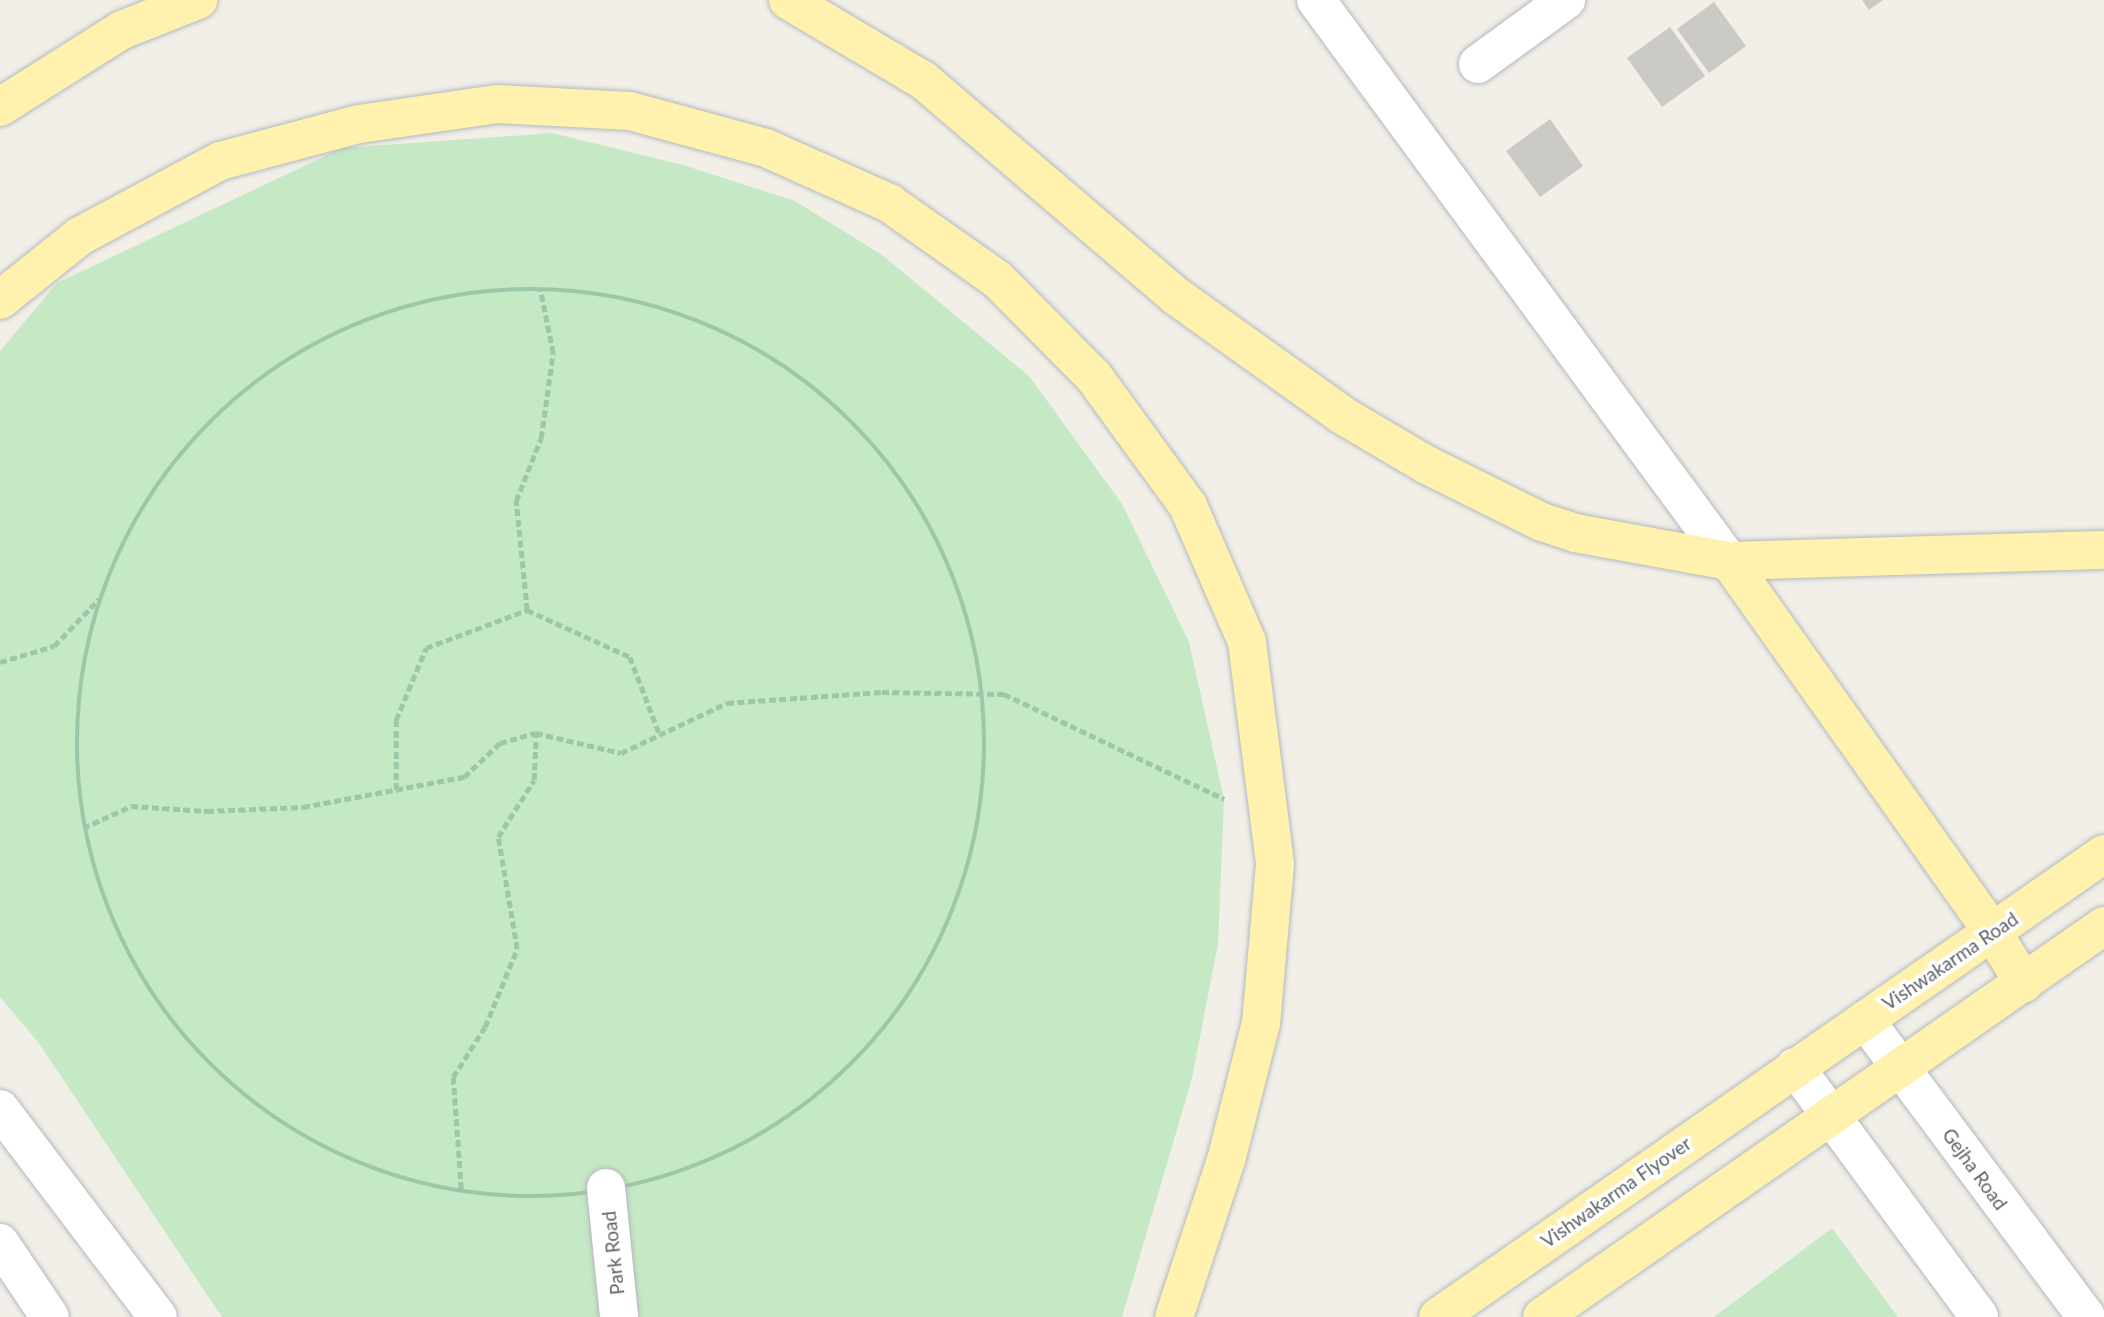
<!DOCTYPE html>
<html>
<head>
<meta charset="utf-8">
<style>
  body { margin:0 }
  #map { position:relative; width:2104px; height:1317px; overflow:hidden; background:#f1efe8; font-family:Lato,sans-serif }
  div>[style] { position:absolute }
  .green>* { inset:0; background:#c5e8c5 }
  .building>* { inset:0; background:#cccac5 }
  .path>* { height:4.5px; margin-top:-2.25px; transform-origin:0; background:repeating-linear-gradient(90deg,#9cc7a9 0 7px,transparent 0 10.5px) }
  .path>.ring { margin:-2.25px; padding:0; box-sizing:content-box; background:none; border:4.5px solid #9cc7a9; border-radius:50% }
  .roads { filter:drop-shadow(0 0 2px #b5b8bc) drop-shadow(0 0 2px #b5b8bc) }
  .minor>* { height:38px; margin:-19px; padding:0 19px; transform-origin:19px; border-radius:19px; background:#fff }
  .major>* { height:38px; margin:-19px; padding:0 19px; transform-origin:19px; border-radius:19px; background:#fff2af }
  span { translate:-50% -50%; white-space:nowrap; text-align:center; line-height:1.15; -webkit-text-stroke:7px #fff; paint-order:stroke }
  .street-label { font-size:19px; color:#5f6368 }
</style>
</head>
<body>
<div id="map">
  <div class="green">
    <div style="clip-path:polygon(552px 133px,683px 165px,795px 201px,882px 255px,1029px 376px,1122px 504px,1189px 642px,1224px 799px,1218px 944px,1192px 1078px,1122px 1317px,222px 1317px,38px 1042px,0 997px,0 351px,57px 283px,342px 148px)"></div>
    <div style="clip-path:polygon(1832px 1228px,1898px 1317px,1714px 1317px)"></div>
  </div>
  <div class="building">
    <div style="clip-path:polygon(1862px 0,1883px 0,1869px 10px)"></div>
    <div style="clip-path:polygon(1714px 2px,1746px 46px,1709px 73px,1677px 29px)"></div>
    <div style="clip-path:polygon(1670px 27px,1705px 76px,1662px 107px,1627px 58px)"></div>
    <div style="clip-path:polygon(1550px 119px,1583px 166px,1540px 197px,1506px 151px)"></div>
  </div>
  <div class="path">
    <div class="ring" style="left:77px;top:289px;width:903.5px;height:903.5px"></div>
    <div style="left:527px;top:610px;width:110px;rotate:-95.8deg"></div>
    <div style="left:516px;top:501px;width:68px;rotate:-68.4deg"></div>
    <div style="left:541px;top:438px;width:86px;rotate:-82deg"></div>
    <div style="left:553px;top:353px;width:65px;rotate:-101.5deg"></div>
    <div style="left:0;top:662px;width:56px;rotate:-16.5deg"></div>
    <div style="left:54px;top:646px;width:65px;rotate:-46.2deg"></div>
    <div style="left:396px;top:790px;width:70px;rotate:-90deg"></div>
    <div style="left:396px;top:720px;width:78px;rotate:-67.4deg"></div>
    <div style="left:426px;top:648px;width:108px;rotate:-20.6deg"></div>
    <div style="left:527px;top:610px;width:113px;rotate:24.5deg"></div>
    <div style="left:630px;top:657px;width:84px;rotate:69deg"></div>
    <div style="left:83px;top:828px;width:53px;rotate:-24.6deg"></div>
    <div style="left:131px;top:806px;width:76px;rotate:3.8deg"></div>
    <div style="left:207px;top:811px;width:96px;rotate:-2.4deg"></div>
    <div style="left:303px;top:807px;width:164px;rotate:-10.6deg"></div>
    <div style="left:464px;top:777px;width:50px;rotate:-43.4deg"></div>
    <div style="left:500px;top:743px;width:37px;rotate:-16deg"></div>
    <div style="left:536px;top:733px;width:87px;rotate:13.2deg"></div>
    <div style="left:621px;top:753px;width:117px;rotate:-25.3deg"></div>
    <div style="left:727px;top:703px;width:155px;rotate:-4.1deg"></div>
    <div style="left:882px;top:692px;width:122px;rotate:0.9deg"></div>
    <div style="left:1004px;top:694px;width:244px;rotate:25.5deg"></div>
    <div style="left:461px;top:1189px;width:112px;rotate:-94.1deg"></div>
    <div style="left:453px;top:1077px;width:59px;rotate:-57.4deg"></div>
    <div style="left:485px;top:1027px;width:84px;rotate:-67.7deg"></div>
    <div style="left:517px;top:949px;width:114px;rotate:-99.6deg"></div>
    <div style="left:498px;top:837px;width:67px;rotate:-57.7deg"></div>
    <div style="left:534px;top:780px;width:47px;rotate:-87.6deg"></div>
  </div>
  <div class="roads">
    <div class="minor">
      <div style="left:1316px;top:0;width:697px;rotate:53.64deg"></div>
      <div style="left:1478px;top:64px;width:109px;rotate:-36deg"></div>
      <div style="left:1865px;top:1020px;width:370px;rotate:53.3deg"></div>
      <div style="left:1795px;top:1067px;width:310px;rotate:53.6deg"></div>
      <div style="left:0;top:1109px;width:261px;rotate:52.8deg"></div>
      <div style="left:606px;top:1188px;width:130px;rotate:84.2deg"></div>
      <div style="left:0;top:1243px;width:89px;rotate:56deg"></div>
    </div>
    <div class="major">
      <div style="left:788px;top:0;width:157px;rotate:30.7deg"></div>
      <div style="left:923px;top:80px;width:333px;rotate:40.5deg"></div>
      <div style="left:1176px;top:296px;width:204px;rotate:35.6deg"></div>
      <div style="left:1342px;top:415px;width:99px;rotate:30.5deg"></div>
      <div style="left:1427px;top:465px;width:128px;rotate:26.4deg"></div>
      <div style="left:1542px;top:522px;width:35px;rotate:18deg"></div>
      <div style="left:1575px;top:533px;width:157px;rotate:10.3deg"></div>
      <div style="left:1729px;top:561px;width:375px;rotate:-1.7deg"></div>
      <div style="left:0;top:107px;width:144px;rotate:-32.3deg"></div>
      <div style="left:122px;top:30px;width:82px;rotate:-21.5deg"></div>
      <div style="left:0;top:300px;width:102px;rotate:-38.7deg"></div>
      <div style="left:80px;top:236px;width:159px;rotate:-28.2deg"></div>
      <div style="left:220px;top:161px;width:144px;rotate:-14.9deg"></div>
      <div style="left:359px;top:124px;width:139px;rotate:-8.2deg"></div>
      <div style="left:497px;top:104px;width:133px;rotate:3deg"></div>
      <div style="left:630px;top:111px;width:141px;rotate:15.2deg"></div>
      <div style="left:766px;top:148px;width:135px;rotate:24.1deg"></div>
      <div style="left:889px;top:203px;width:133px;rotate:35.2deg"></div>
      <div style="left:998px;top:280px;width:136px;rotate:45.3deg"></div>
      <div style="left:1094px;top:377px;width:160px;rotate:53.9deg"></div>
      <div style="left:1188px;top:506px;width:148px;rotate:66.5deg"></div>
      <div style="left:1247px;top:642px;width:224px;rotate:82.8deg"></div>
      <div style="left:1275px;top:864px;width:160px;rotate:95deg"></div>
      <div style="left:1261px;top:1023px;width:141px;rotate:104.3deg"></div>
      <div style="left:1226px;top:1160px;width:165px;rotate:108.3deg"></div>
      <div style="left:1729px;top:561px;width:456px;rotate:54.6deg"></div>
      <div style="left:1993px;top:933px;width:59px;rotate:58.2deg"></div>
      <div style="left:1438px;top:1317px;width:811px;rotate:-34.81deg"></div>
      <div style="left:1542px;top:1317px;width:685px;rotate:-34.83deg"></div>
    </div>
  </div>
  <div class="street-label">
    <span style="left:1950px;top:961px;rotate:-34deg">Vishwakarma Road</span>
    <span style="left:1975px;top:1169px;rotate:54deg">Gejha Road</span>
    <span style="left:1616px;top:1192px;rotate:-35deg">Vishwakarma Flyover</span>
    <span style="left:613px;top:1253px;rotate:-96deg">Park Road</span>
  </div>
</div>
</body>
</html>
